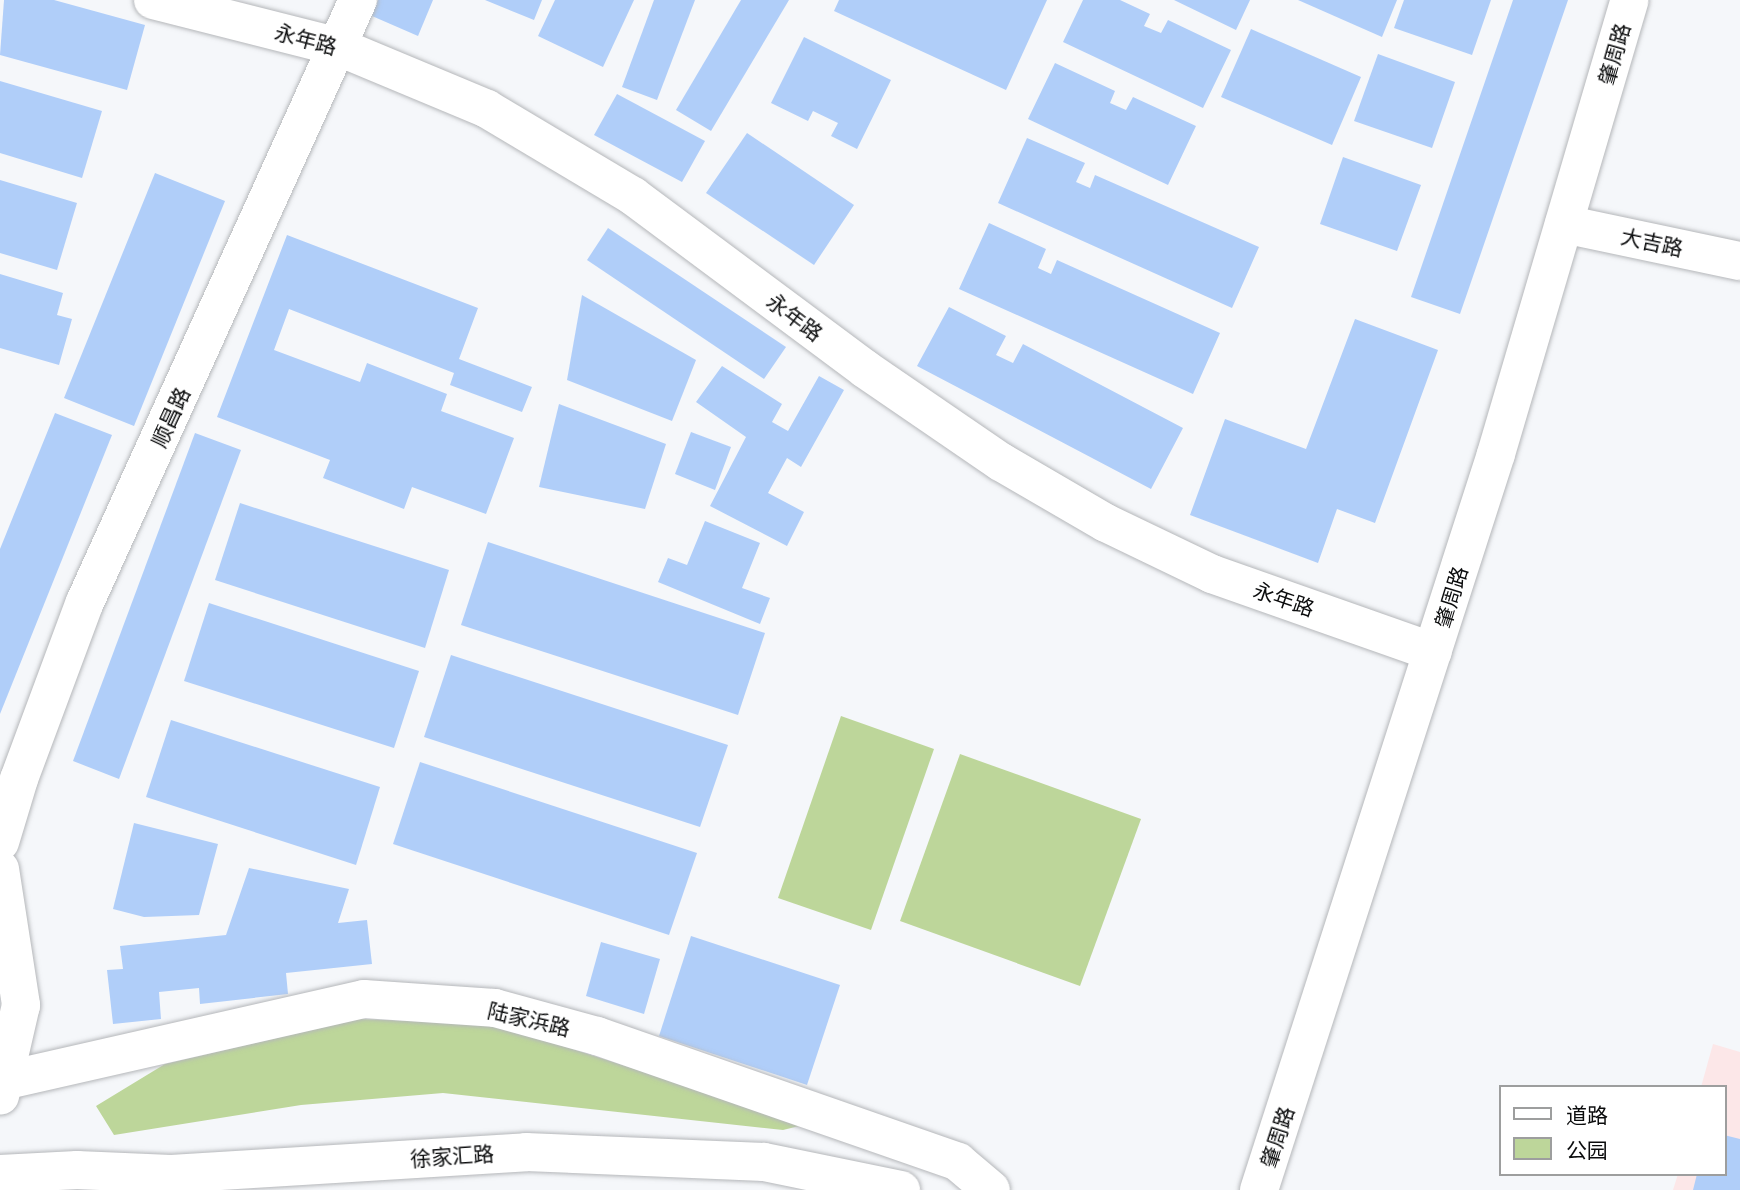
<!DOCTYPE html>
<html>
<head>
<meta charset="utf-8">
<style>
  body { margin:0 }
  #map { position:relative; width:1740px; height:1190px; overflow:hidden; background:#f5f7fa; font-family:Barlow,"Noto Sans SC",sans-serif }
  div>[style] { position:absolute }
  .medical>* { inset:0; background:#fce7e8 }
  .green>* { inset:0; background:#bdd69a }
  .building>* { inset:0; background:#b0cef9 }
  .roads { filter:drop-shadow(0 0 2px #b5b7ba) drop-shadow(0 0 2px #b5b7ba) }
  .minor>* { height:38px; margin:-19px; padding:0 19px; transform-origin:19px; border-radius:19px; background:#fff }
  .major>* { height:38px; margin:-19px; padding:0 19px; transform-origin:19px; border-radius:19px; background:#fff }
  span { translate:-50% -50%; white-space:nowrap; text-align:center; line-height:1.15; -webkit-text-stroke:7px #fff; paint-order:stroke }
  .street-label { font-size:21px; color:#0b0c0d }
  .legend { position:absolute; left:1499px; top:1085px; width:228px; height:91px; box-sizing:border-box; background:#fff; border:2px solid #9d9e9e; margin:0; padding:9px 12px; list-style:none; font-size:21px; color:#0b0c0d }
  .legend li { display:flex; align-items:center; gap:14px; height:35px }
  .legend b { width:35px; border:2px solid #9d9e9e }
</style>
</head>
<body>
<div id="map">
  <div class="medical">
    <div style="clip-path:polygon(1713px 1044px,1740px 1052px,1740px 1190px,1673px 1190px,1678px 1174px,1724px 1174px,1724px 1087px,1701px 1087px)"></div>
  </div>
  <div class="green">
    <div style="clip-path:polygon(841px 716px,934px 749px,871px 930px,778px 898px)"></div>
    <div style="clip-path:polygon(960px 754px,1141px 819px,1080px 986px,900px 921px)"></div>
    <div style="clip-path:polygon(358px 1019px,494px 1024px,807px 1124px,783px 1130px,443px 1093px,301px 1105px,114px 1135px,96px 1106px,165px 1064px)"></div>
  </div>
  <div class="building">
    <div style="clip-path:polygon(4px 0,54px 0,145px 25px,127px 90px,0 55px)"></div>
    <div style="clip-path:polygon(378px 0,433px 0,418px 36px,372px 16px)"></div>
    <div style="clip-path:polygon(485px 0,542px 0,534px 20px)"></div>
    <div style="clip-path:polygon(555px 0,634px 0,603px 67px,538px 36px)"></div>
    <div style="clip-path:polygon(654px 0,695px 0,657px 100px,622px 87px)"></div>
    <div style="clip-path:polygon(741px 0,789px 0,711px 131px,676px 110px)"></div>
    <div style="clip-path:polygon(839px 0,1047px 0,1006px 90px,834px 11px)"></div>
    <div style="clip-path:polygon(1083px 0,1120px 0,1150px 14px,1144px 26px,1161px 33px,1168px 20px,1231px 50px,1203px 108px,1063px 42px)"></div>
    <div style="clip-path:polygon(1174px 0,1250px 0,1236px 30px)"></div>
    <div style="clip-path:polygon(1298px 0,1397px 0,1382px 37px)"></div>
    <div style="clip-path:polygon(1404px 0,1491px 0,1472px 55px,1394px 28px)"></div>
    <div style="clip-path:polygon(1513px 0,1568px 0,1460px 314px,1411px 297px)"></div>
    <div style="clip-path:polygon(1251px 29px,1361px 77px,1332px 145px,1221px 97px)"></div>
    <div style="clip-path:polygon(804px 37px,891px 80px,857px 149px,831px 136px,838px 123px,813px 111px,808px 121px,771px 103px)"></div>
    <div style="clip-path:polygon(1378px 54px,1455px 82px,1432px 148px,1354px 121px)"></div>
    <div style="clip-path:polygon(1055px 63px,1115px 91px,1110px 103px,1126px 110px,1133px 97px,1196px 126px,1168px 185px,1028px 119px)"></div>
    <div style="clip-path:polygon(0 81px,102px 111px,82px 178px,0 153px)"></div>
    <div style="clip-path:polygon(617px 94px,705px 141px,682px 182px,594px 135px)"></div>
    <div style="clip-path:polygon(747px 133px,854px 205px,814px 265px,706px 193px)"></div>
    <div style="clip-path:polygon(1027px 138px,1085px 163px,1076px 182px,1090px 188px,1095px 175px,1259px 247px,1232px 308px,998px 203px)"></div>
    <div style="clip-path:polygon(1343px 157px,1421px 185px,1397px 251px,1320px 224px)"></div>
    <div style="clip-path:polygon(155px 173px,225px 201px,134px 426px,64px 398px)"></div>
    <div style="clip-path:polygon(0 180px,77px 203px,57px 270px,0 253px)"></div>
    <div style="clip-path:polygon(989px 223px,1046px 249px,1038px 268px,1051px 274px,1057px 260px,1220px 333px,1193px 394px,959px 289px)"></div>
    <div style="clip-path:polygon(608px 228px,786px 347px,764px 379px,587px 260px)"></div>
    <div style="clip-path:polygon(287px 235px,478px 308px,459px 359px,532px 387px,522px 412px,450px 385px,454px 373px,289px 309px,274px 350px,360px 382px,367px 363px,447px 394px,441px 411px,514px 438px,486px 514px,412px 487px,404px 509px,323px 478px,330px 460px,217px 417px)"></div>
    <div style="clip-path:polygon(0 274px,63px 293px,57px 315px,72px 319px,59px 365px,0 348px)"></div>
    <div style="clip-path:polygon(582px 295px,696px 360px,672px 421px,567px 380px)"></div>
    <div style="clip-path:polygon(949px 307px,1006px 336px,996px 355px,1013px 363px,1023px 344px,1183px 428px,1151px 489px,917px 366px)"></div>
    <div style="clip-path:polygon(1355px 319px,1438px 350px,1375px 523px,1337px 509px,1318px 563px,1190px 515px,1225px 419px,1306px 449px)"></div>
    <div style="clip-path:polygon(722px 366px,782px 404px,772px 422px,788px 431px,819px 376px,844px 390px,801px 467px,787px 458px,768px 493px,804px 512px,787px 546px,710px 506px,746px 437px,696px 402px)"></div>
    <div style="clip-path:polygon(559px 404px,666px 444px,645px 509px,539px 487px)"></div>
    <div style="clip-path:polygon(55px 413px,112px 435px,0 714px,0 549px)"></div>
    <div style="clip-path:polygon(691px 432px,731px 447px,715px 490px,675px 474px)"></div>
    <div style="clip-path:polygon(195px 433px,241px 450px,119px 779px,73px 761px)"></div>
    <div style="clip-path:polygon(240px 503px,449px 570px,425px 648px,215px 580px)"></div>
    <div style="clip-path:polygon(705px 521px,760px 543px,742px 588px,770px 598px,760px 624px,658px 582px,668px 558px,687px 565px)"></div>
    <div style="clip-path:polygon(488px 542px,765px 633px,738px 715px,461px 625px)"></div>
    <div style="clip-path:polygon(209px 603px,419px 671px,394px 748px,184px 681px)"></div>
    <div style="clip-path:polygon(451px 655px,728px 745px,700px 827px,424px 737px)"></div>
    <div style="clip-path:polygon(171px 720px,380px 787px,356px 865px,146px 797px)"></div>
    <div style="clip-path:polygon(420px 762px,697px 853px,669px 935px,393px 844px)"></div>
    <div style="clip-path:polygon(134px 823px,218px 844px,199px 915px,144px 917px,113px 909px)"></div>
    <div style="clip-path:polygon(249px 868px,349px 889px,338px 923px,367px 920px,372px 964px,286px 973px,288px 994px,200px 1004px,199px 988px,159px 992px,161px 1019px,113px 1024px,107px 970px,123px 969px,120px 946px,226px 935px)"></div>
    <div style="clip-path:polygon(691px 936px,840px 985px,807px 1085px,659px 1036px)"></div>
    <div style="clip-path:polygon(601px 942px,660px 959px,644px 1014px,586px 996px)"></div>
    <div style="clip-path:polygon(1724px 1135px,1740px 1139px,1740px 1190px,1693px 1190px,1697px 1174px,1724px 1174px)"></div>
  </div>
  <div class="roads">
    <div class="minor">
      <div style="left:153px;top:0;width:192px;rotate:14.2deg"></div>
      <div style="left:339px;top:47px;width:160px;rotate:22.7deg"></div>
      <div style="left:487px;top:109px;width:170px;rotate:30.8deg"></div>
      <div style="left:633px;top:196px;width:289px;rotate:36.7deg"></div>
      <div style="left:865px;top:369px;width:165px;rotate:34.4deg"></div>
      <div style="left:1001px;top:462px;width:121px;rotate:30.2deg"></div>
      <div style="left:1106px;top:523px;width:118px;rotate:25.7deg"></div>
      <div style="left:1212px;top:574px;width:234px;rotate:19.4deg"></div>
      <div style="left:1564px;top:224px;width:180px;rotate:11.9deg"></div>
      <div style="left:0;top:842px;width:66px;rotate:-73.2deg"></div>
      <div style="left:19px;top:779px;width:189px;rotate:-69.6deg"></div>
      <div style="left:85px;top:602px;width:661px;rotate:-65.61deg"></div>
      <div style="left:0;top:869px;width:138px;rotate:81.2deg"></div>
      <div style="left:21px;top:1005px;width:93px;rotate:103deg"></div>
      <div style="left:3px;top:1081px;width:370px;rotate:-12.8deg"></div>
      <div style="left:364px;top:999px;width:131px;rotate:3.9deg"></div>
      <div style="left:495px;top:1008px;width:106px;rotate:15.4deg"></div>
      <div style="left:597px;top:1036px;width:382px;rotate:19.2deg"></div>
      <div style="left:958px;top:1162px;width:43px;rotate:40.3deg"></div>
      <div style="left:1259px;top:1190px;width:773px;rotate:-72.15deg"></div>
      <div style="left:1496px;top:454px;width:473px;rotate:-73.6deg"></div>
    </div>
    <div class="major">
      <div style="left:0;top:1174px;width:77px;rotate:-3deg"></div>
      <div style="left:77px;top:1170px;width:94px;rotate:2.4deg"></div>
      <div style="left:171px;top:1174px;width:356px;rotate:-3.5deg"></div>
      <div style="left:526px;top:1152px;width:238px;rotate:2.4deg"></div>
      <div style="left:764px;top:1162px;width:140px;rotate:11.6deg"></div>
    </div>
  </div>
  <div class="street-label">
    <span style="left:306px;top:39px;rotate:15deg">永年路</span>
    <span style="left:1614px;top:54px;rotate:-74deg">肇周路</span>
    <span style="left:1652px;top:242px;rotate:12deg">大吉路</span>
    <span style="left:795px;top:317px;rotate:37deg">永年路</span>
    <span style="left:170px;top:417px;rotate:-65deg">顺昌路</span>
    <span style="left:1451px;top:597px;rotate:-73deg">肇周路</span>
    <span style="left:1284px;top:599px;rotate:19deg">永年路</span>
    <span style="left:529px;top:1019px;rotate:13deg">陆家浜路</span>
    <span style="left:1277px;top:1137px;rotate:-72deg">肇周路</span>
    <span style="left:452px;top:1156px;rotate:-4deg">徐家汇路</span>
  </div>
  <ul class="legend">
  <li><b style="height:9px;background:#fff"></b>道路</li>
  <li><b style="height:19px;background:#bdd69a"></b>公园</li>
  </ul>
</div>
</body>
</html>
